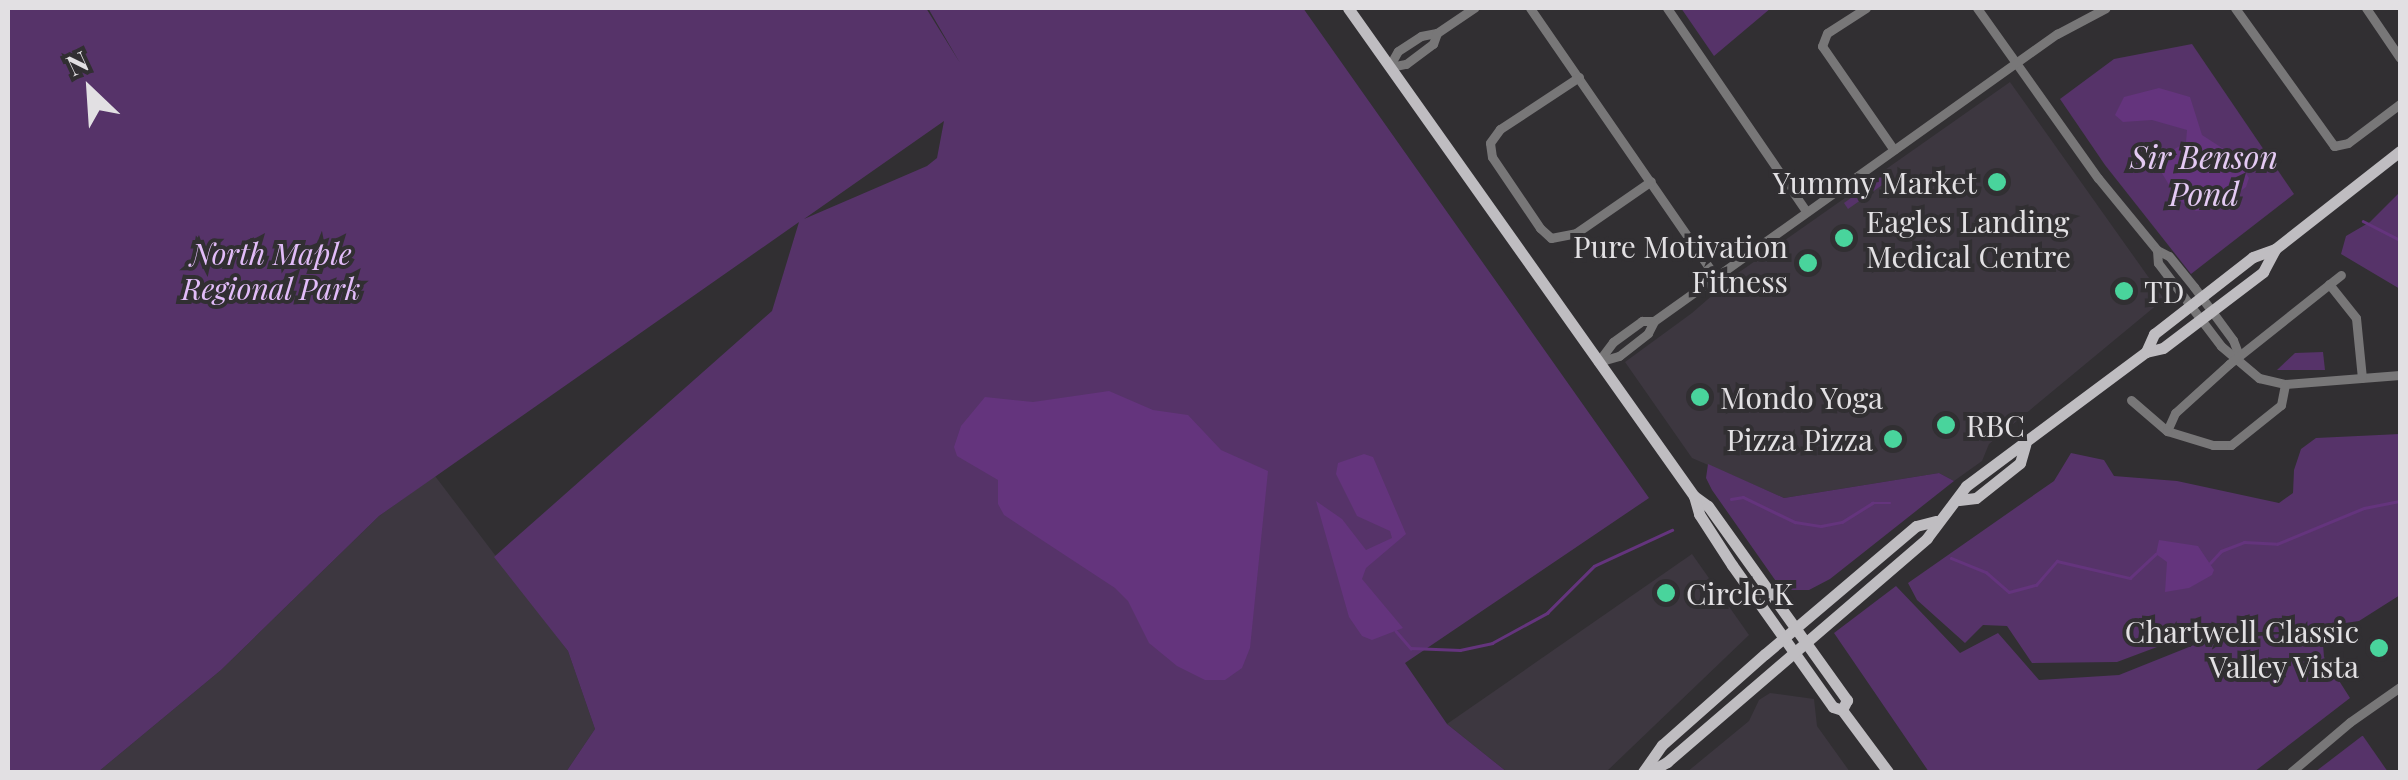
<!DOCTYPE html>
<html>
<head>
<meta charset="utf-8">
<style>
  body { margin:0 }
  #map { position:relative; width:2408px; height:780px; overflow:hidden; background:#312f32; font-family:"Playfair Display",serif }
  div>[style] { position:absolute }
  .built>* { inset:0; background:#3d3740 }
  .green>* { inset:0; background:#563369 }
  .water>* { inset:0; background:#64347d }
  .stream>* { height:2.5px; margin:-1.25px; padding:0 1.25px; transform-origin:1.25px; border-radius:1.25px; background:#64347d }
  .minor>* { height:9px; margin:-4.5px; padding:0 4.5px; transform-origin:4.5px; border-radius:4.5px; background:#787778 }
  .major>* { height:11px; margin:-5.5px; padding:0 5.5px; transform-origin:5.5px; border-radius:5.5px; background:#bfbdc1 }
  .dots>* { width:28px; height:28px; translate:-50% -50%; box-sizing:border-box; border:5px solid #312f32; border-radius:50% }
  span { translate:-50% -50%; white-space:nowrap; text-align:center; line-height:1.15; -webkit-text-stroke:8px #312f32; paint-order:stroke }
  .poi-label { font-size:30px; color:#e2e0e3 }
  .right { translate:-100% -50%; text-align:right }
  .left { translate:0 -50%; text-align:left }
  .park-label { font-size:30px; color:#e2bcf9; font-style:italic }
  .water-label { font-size:32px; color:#e4caf3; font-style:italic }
  .frame { position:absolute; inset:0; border:10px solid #e2e0e3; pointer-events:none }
  .north { position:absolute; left:40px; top:40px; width:100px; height:100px; -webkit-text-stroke:8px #312f32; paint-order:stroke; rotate:335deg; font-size:28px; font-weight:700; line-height:40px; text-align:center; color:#e2e0e3 }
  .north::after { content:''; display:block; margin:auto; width:35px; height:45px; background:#e2e0e3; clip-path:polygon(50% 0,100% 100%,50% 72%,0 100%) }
</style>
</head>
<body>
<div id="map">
  <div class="built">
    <div style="clip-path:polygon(2010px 82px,2164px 299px,1989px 444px,1982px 461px,1954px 481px,1939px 473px,1784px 498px,1692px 458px,1625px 362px,1692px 313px,1738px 273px)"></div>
    <div style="clip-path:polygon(435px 476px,568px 651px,595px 729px,566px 772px,98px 772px,221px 670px,379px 516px)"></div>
    <div style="clip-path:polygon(1692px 554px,1749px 635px,1606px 772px,1507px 772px,1447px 724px)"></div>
    <div style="clip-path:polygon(1770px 693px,1814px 699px,1817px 726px,1850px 772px,1687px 772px,1749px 721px,1759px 700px)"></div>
  </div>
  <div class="green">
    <div style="clip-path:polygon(evenodd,8px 8px,926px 8px,960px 63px,928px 8px,1303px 8px,1649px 498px,1405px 663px,1447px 724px,1507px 772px,566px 772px,595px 729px,568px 651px,494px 557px,772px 311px,799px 222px,379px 516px,221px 670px,98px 772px,8px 772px,8px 8px,944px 121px,937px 158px,927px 166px,804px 219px,944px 121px)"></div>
    <div style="clip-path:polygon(1681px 8px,1771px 8px,1714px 56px)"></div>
    <div style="clip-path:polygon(2192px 44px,2294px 194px,2191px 274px,2105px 165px,2060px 99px,2114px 59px)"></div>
    <div style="clip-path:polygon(1884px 174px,1888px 181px,1848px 209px,1844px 203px)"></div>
    <div style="clip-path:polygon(2400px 192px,2400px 289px,2341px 254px,2346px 236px,2370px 222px)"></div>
    <div style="clip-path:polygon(2323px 352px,2325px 370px,2277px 370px,2295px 353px)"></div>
    <div style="clip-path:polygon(2400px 434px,2400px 595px,2359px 621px,2284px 632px,2197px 632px,2117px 662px,2032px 663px,2007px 626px,1983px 625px,1965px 643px,1917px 600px,1908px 583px,2054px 481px,2071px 453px,2104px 460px,2114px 476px,2177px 481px,2279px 503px,2293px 493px,2294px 470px,2301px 449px,2316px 438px)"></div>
    <div style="clip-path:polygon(1708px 464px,1784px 498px,1939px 473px,1954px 481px,1830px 579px,1809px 590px,1790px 590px,1780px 587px,1712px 490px,1706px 478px)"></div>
    <div style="clip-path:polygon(1896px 586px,1960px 653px,1998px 633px,2039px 680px,2119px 675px,2204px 641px,2322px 630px,2324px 657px,2350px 698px,2254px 772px,1929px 772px,1834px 633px)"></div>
    <div style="clip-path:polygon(2363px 736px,2388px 772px,2315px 772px,2362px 736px)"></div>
  </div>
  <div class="water">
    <div style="clip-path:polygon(2159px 88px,2190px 97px,2202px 135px,2236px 157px,2249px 178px,2246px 187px,2218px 208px,2196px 211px,2187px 206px,2177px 198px,2160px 170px,2165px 155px,2186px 142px,2187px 130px,2152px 120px,2123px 122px,2115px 115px,2124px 97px)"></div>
    <div style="clip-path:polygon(1109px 391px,1153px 410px,1188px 415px,1221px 450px,1268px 471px,1250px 648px,1242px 668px,1225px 680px,1205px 680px,1177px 666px,1149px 643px,1128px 601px,1115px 588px,1004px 515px,998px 504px,998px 480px,957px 456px,954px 447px,961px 426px,985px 397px,1033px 402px)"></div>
    <div style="clip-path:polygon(1364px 454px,1373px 457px,1406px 534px,1366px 568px,1362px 579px,1403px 628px,1372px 640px,1362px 636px,1349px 617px,1316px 501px,1342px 519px,1366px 550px,1392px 538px,1390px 531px,1357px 516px,1336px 474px,1338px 463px)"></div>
    <div style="clip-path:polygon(2159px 540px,2198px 546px,2214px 570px,2212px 575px,2189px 588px,2165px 592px,2167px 562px,2156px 554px)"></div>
  </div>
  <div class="stream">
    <div style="left:2363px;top:221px;width:42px;rotate:27.2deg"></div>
    <div style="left:1731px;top:499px;width:12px;rotate:-9deg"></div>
    <div style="left:1743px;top:497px;width:58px;rotate:25.7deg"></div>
    <div style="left:1795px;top:522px;width:26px;rotate:9deg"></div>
    <div style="left:1821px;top:526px;width:21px;rotate:-11deg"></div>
    <div style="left:1842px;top:522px;width:36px;rotate:-32deg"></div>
    <div style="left:1872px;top:503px;width:18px"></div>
    <div style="left:1951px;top:558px;width:38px;rotate:22deg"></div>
    <div style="left:1986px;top:572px;width:30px;rotate:41deg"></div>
    <div style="left:2009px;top:592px;width:28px;rotate:-15deg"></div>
    <div style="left:2036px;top:585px;width:32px;rotate:-49deg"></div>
    <div style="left:2057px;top:561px;width:75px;rotate:13.1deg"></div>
    <div style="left:2130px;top:578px;width:35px;rotate:-43deg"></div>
    <div style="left:2210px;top:563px;width:16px;rotate:-47deg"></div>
    <div style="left:2221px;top:551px;width:25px;rotate:-21deg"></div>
    <div style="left:2244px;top:542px;width:33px;rotate:3deg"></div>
    <div style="left:2277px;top:544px;width:94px;rotate:-22.5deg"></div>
    <div style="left:2364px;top:508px;width:37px;rotate:-11deg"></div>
    <div style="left:1396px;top:631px;width:23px;rotate:49deg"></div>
    <div style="left:1411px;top:648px;width:49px;rotate:2.3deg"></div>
    <div style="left:1460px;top:650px;width:33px;rotate:-12deg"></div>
    <div style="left:1492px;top:643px;width:63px;rotate:-28.6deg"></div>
    <div style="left:1547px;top:613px;width:66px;rotate:-45deg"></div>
    <div style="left:1594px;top:566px;width:86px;rotate:-24.8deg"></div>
  </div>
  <div class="minor">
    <div style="left:1530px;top:8px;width:326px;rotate:55.4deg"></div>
    <div style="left:1667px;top:8px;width:246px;rotate:55.6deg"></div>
    <div style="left:1866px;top:8px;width:46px;rotate:147.3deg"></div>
    <div style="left:1827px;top:33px;width:14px;rotate:111deg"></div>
    <div style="left:1822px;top:46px;width:126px;rotate:55.3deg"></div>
    <div style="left:1977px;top:8px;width:209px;rotate:54.6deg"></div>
    <div style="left:2098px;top:178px;width:93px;rotate:50.7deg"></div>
    <div style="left:2157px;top:250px;width:13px;rotate:27deg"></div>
    <div style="left:2169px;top:256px;width:40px;rotate:51deg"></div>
    <div style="left:2194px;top:287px;width:66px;rotate:53.7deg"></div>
    <div style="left:2233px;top:340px;width:17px;rotate:69deg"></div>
    <div style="left:2235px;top:8px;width:170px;rotate:54.3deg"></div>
    <div style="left:2334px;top:146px;width:14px;rotate:-12deg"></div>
    <div style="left:2348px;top:143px;width:65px;rotate:-36.9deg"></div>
    <div style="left:2366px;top:8px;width:60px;rotate:55.8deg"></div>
    <div style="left:1389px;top:67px;width:18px;rotate:-61deg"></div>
    <div style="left:1398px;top:51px;width:27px;rotate:-33deg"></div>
    <div style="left:1421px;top:36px;width:16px;rotate:-11deg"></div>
    <div style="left:1437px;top:33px;width:45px;rotate:-34deg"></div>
    <div style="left:1390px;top:67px;width:16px;rotate:-11deg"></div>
    <div style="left:1406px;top:64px;width:34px;rotate:-37deg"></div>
    <div style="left:1433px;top:44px;width:12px;rotate:-70deg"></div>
    <div style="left:1579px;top:77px;width:95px;rotate:146.6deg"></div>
    <div style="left:1500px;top:129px;width:17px;rotate:126deg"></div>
    <div style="left:1490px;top:143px;width:14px;rotate:82deg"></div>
    <div style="left:1492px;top:157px;width:86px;rotate:55.9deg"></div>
    <div style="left:1540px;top:228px;width:15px;rotate:42deg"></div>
    <div style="left:1551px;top:238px;width:25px;rotate:-11deg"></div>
    <div style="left:1576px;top:233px;width:91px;rotate:-34.7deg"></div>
    <div style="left:2157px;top:250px;width:13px;rotate:86deg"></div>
    <div style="left:2158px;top:263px;width:104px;rotate:52.8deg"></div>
    <div style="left:2221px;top:346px;width:50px;rotate:40.1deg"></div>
    <div style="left:2259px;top:378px;width:27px;rotate:13deg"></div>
    <div style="left:2285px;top:384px;width:115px;rotate:-4.5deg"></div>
    <div style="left:2329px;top:284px;width:43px;rotate:51.5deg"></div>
    <div style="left:2356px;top:318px;width:60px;rotate:84.3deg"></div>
    <div style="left:1598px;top:362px;width:25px;rotate:-53deg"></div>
    <div style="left:1613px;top:342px;width:36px;rotate:-36deg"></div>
    <div style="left:1642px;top:321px;width:12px"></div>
    <div style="left:1654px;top:321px;width:495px;rotate:-35.5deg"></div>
    <div style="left:2057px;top:34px;width:55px;rotate:-28deg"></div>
    <div style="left:1598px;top:362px;width:22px;rotate:-16deg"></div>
    <div style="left:1619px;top:356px;width:37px;rotate:-38deg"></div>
    <div style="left:1648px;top:333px;width:13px;rotate:-63deg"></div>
    <div style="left:2131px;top:400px;width:48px;rotate:40.7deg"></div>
    <div style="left:2167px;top:431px;width:48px;rotate:16.9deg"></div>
    <div style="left:2213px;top:445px;width:18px"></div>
    <div style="left:2231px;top:445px;width:64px;rotate:-38.7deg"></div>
    <div style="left:2281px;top:405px;width:21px;rotate:-79deg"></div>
    <div style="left:2167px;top:431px;width:20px;rotate:-66deg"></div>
    <div style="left:2175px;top:413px;width:73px;rotate:-42.2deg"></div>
    <div style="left:2229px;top:364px;width:143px;rotate:-38.5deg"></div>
    <div style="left:2291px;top:772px;width:77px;rotate:-40.3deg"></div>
    <div style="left:2350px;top:722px;width:61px;rotate:-35deg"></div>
  </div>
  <div class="major">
    <div style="left:1348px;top:8px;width:598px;rotate:54.66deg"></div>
    <div style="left:1694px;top:496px;width:17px;rotate:36deg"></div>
    <div style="left:1708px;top:506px;width:239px;rotate:54.4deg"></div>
    <div style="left:1847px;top:700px;width:11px;rotate:117deg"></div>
    <div style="left:2146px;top:352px;width:17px;rotate:-13deg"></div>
    <div style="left:2163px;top:348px;width:126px;rotate:-37.2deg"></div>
    <div style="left:2263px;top:272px;width:26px;rotate:-62deg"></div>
    <div style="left:1694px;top:496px;width:19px;rotate:74deg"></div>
    <div style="left:1699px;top:514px;width:61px;rotate:57.1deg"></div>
    <div style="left:1732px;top:565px;width:174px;rotate:54.6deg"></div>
    <div style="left:1833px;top:707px;width:9px;rotate:18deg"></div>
    <div style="left:1842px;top:710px;width:77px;rotate:53.4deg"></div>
    <div style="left:1959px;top:500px;width:17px;rotate:-7deg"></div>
    <div style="left:1976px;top:498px;width:56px;rotate:-38.5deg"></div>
    <div style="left:2020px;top:463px;width:19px;rotate:-74deg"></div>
    <div style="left:1643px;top:772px;width:33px;rotate:-55deg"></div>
    <div style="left:1662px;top:745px;width:137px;rotate:-41.5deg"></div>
    <div style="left:1765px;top:654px;width:198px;rotate:-40.3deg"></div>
    <div style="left:1916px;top:526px;width:21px;rotate:-14deg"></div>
    <div style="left:1649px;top:772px;width:21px;rotate:-29deg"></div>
    <div style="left:1667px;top:762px;width:343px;rotate:-40.7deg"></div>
    <div style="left:1927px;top:538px;width:65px;rotate:-53.1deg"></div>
    <div style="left:1966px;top:486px;width:224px;rotate:-36.7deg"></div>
    <div style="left:2146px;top:352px;width:20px;rotate:-66deg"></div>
    <div style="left:2154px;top:334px;width:125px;rotate:-37.9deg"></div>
    <div style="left:2253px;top:257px;width:23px;rotate:-20deg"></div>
    <div style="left:2275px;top:249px;width:159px;rotate:-38.1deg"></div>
  </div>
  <div class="dots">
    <div style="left:1997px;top:182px;background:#49d49c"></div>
    <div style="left:1844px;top:238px;background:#49d49c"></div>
    <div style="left:1808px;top:263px;background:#49d49c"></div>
    <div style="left:2124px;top:291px;background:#49d49c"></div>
    <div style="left:1700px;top:397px;background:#49d49c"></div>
    <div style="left:1946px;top:425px;background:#49d49c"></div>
    <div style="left:1893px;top:439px;background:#49d49c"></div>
    <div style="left:1666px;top:593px;background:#49d49c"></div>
    <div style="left:2379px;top:648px;background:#49d49c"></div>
  </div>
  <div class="poi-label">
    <span class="right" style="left:1977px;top:182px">Yummy Market</span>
    <span class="left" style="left:1866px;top:238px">Eagles Landing<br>Medical Centre</span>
    <span class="right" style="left:1788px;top:263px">Pure Motivation<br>Fitness</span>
    <span class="left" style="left:2144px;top:291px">TD</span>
    <span class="left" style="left:1720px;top:397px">Mondo Yoga</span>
    <span class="left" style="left:1966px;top:425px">RBC</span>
    <span class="right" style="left:1873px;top:439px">Pizza Pizza</span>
    <span class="left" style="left:1686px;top:593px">Circle K</span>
    <span class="right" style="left:2359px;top:648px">Chartwell Classic<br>Valley Vista</span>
  </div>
  <div class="park-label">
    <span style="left:271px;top:270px">North Maple<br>Regional Park</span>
  </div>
  <div class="water-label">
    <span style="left:2204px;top:175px">Sir Benson<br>Pond</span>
  </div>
  <div class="frame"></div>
  <div class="north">N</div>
</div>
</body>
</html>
